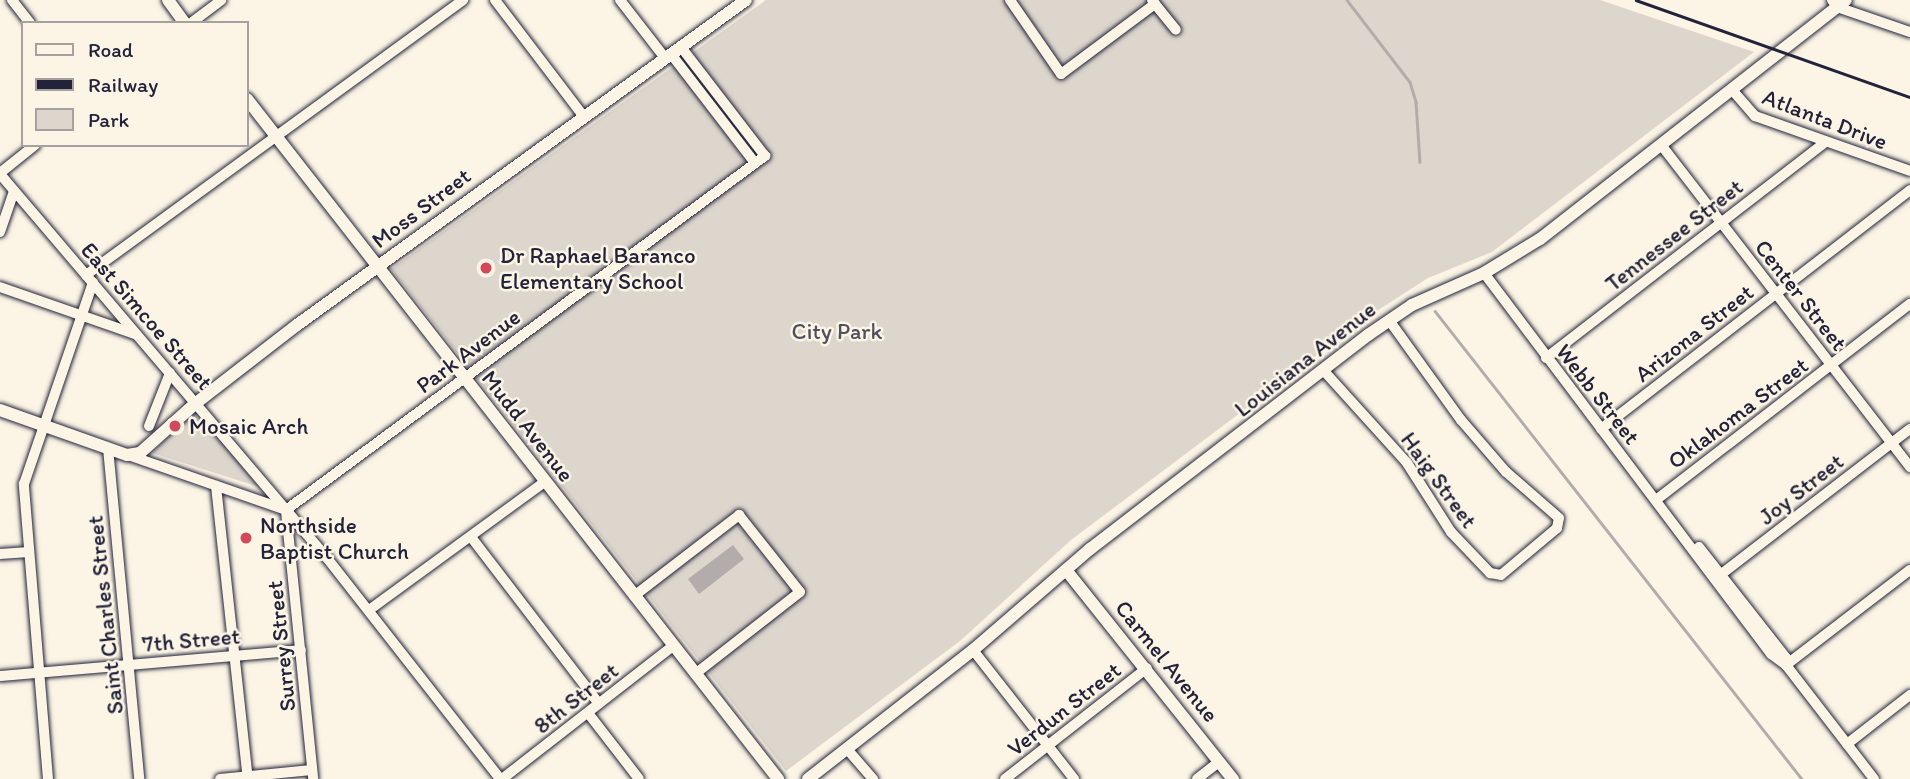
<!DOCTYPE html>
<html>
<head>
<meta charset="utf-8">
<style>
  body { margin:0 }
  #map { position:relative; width:1910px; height:779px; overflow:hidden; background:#fcf5e5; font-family:Itim,sans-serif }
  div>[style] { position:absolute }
  .green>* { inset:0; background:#dcd6cc }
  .water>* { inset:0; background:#b2adab }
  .stream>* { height:2.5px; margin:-1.25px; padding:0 1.25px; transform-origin:1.25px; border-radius:1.25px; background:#b2adab }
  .roads { filter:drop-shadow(0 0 2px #22223b) drop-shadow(0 0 2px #22223b) }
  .minor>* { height:10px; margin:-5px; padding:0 5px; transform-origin:5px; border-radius:5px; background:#fcf5e5 }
  .major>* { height:12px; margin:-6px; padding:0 6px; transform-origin:6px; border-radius:6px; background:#fcf5e5 }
  .rail>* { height:2.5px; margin:-1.25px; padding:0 1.25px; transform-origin:1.25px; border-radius:1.25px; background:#22223b }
  .dots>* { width:19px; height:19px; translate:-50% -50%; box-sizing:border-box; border:4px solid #fcf5e5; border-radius:50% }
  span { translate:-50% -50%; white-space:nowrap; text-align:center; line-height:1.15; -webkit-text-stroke:5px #fcf5e5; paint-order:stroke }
  .street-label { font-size:23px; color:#22223b }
  .poi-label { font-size:23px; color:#22223b }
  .left { translate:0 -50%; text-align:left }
  .park-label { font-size:23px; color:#504f5f }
  .legend { position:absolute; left:21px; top:21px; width:228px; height:126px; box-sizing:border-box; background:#fcf5e5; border:2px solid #a5a1a1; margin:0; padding:9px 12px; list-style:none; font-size:21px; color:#22223b }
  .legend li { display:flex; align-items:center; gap:14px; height:35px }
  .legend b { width:35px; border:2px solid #a5a1a1 }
</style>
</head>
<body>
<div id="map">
  <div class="green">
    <div style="clip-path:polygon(766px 0,1600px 0,1754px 52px,1492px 252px,1428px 278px,1369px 316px,1071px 540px,960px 641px,786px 771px,391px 269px)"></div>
    <div style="clip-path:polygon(196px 408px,259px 487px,152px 453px)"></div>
  </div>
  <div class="water">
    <div style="clip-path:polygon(733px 545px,744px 559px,699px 594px,688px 579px)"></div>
  </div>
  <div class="stream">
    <div style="left:1347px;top:0;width:103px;rotate:52.5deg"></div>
    <div style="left:1410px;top:82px;width:21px;rotate:73deg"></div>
    <div style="left:1416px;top:102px;width:60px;rotate:86.2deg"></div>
    <div style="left:1435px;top:311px;width:595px;rotate:51.9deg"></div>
  </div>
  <div class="roads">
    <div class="minor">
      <div style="left:12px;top:0;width:29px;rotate:52deg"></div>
      <div style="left:495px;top:0;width:147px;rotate:52.7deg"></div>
      <div style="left:620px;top:0;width:73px;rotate:52.2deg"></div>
      <div style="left:1010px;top:0;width:90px;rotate:55.4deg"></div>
      <div style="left:1061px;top:74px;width:117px;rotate:-36.7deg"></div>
      <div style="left:1155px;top:4px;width:5px;rotate:-127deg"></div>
      <div style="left:1832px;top:0;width:9px;rotate:54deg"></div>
      <div style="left:1837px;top:7px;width:77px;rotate:18.9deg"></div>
      <div style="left:1155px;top:4px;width:33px;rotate:51deg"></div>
      <div style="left:191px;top:23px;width:38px;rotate:-37deg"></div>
      <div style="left:671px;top:54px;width:138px;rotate:52.4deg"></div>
      <div style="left:1734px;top:92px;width:32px;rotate:49deg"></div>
      <div style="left:1755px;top:116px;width:164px;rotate:19.5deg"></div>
      <div style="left:1662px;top:146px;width:406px;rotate:52.3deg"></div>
      <div style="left:0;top:173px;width:45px;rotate:-38.7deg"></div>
      <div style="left:0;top:174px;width:504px;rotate:49.58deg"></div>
      <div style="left:327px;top:558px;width:281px;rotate:51.9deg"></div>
      <div style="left:0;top:232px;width:43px;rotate:-71.1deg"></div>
      <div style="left:1484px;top:273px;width:477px;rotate:53deg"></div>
      <div style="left:1771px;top:654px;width:19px;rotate:36deg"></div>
      <div style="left:1786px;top:665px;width:144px;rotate:52.3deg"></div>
      <div style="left:86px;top:275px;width:467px;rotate:-36.1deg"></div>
      <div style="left:0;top:287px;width:143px;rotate:19.2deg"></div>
      <div style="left:1546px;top:358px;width:353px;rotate:-37.7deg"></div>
      <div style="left:1324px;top:371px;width:124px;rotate:47.9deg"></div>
      <div style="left:1407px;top:463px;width:82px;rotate:57.5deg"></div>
      <div style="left:1451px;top:532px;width:57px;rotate:46.4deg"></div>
      <div style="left:1490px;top:573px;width:11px;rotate:10deg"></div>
      <div style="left:1501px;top:575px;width:73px;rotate:-40deg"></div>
      <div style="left:1557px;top:528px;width:10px;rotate:-79deg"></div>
      <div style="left:1559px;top:518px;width:70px;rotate:-139deg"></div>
      <div style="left:1506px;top:472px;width:69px;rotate:-130.9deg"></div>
      <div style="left:1461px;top:420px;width:123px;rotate:-125.8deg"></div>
      <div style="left:149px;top:426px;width:57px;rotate:-68.4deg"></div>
      <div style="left:1601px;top:429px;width:391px;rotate:-37.7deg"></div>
      <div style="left:108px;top:448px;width:332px;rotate:84.6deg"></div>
      <div style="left:128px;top:455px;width:167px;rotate:19.2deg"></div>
      <div style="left:216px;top:486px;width:295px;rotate:83.8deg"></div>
      <div style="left:1656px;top:500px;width:321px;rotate:-37.7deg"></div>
      <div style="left:286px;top:510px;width:596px;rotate:-36.47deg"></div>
      <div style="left:765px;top:156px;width:138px;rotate:-127.6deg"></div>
      <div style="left:286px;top:511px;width:269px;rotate:84.2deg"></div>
      <div style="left:471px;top:537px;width:210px;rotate:52.5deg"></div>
      <div style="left:1699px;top:547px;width:141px;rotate:51.9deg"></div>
      <div style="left:1786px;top:658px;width:7px;rotate:90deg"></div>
      <div style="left:0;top:554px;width:29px;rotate:-4deg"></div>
      <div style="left:1715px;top:579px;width:246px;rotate:-37.6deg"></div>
      <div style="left:634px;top:596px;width:133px;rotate:-37.6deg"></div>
      <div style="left:739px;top:515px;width:98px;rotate:51.6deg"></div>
      <div style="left:800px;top:592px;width:133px;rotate:142deg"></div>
      <div style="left:369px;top:610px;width:219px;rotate:-36.1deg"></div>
      <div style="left:973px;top:650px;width:164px;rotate:51.9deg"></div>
      <div style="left:1786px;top:665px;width:156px;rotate:-37.5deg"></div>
      <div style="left:0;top:676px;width:302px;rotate:-4.9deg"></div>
      <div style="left:588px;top:713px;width:83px;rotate:52.3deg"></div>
      <div style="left:1847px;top:744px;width:80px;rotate:-37.9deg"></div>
      <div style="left:847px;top:749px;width:40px;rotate:49deg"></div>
      <div style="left:48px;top:779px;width:296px;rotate:-94.7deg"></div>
      <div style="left:24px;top:484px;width:213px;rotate:-71.1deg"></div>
      <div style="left:220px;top:779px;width:92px;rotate:-5.6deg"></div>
      <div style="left:502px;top:779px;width:217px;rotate:-37.9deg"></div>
      <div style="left:1005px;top:779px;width:180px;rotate:-38deg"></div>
      <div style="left:1197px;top:779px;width:28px;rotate:-38deg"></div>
    </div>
    <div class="major">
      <div style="left:168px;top:0;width:29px;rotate:54deg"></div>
      <div style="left:247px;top:99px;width:863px;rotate:52.01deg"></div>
      <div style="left:0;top:410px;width:135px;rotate:19.5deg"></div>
      <div style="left:127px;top:455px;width:13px;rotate:-9deg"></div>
      <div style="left:140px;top:453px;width:75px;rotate:-41.8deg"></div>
      <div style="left:196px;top:403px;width:128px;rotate:-37.7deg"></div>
      <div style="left:297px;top:325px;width:554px;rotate:-35.9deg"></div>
      <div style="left:1066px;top:570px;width:268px;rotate:51.4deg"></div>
      <div style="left:808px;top:779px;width:209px;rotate:-38deg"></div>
      <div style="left:973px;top:650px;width:155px;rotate:-40.8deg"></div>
      <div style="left:1090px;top:549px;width:351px;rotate:-37.6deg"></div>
      <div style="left:1368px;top:335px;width:53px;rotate:-34.3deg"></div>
      <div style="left:1412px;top:305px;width:79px;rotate:-24deg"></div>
      <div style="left:1484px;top:273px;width:66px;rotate:-31.3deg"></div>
      <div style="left:1540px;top:239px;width:388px;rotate:-38deg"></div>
    </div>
  </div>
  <div class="rail">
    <div style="left:1636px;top:0;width:291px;rotate:19.5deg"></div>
  </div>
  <div class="dots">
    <div style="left:486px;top:268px;background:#d1495b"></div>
    <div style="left:175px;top:426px;background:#d1495b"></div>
    <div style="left:246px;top:538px;background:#d1495b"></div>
  </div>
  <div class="street-label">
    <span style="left:1825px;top:119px;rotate:21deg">Atlanta Drive</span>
    <span style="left:421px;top:208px;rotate:-37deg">Moss Street</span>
    <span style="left:1674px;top:235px;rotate:-38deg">Tennessee Street</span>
    <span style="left:1801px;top:295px;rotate:52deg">Center Street</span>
    <span style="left:147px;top:316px;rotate:49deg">East Simcoe Street</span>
    <span style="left:1694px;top:333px;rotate:-38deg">Arizona Street</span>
    <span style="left:468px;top:351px;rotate:-37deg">Park Avenue</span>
    <span style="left:1305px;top:359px;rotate:-38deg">Louisiana Avenue</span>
    <span style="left:1598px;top:394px;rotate:52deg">Webb Street</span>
    <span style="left:1738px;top:413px;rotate:-37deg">Oklahoma Street</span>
    <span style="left:528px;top:426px;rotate:52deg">Mudd Avenue</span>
    <span style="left:1439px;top:480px;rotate:54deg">Haig Street</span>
    <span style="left:1801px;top:489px;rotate:-38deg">Joy Street</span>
    <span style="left:105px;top:615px;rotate:-96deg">Saint Charles Street</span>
    <span style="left:191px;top:640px;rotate:-5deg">7th Street</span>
    <span style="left:281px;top:646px;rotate:-96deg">Surrey Street</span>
    <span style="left:1167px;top:661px;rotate:51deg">Carmel Avenue</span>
    <span style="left:576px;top:698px;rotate:-38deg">8th Street</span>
    <span style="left:1064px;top:709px;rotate:-38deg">Verdun Street</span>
  </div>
  <div class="poi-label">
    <span class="left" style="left:500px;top:268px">Dr Raphael Baranco<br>Elementary School</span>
    <span class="left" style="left:189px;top:426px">Mosaic Arch</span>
    <span class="left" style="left:260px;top:538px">Northside<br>Baptist Church</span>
  </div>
  <div class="park-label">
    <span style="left:837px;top:331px">City Park</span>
  </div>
  <ul class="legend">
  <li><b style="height:9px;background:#fcf5e5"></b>Road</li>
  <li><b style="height:9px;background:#22223b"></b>Railway</li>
  <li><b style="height:19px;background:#dcd6cc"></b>Park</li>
  </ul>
</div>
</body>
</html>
